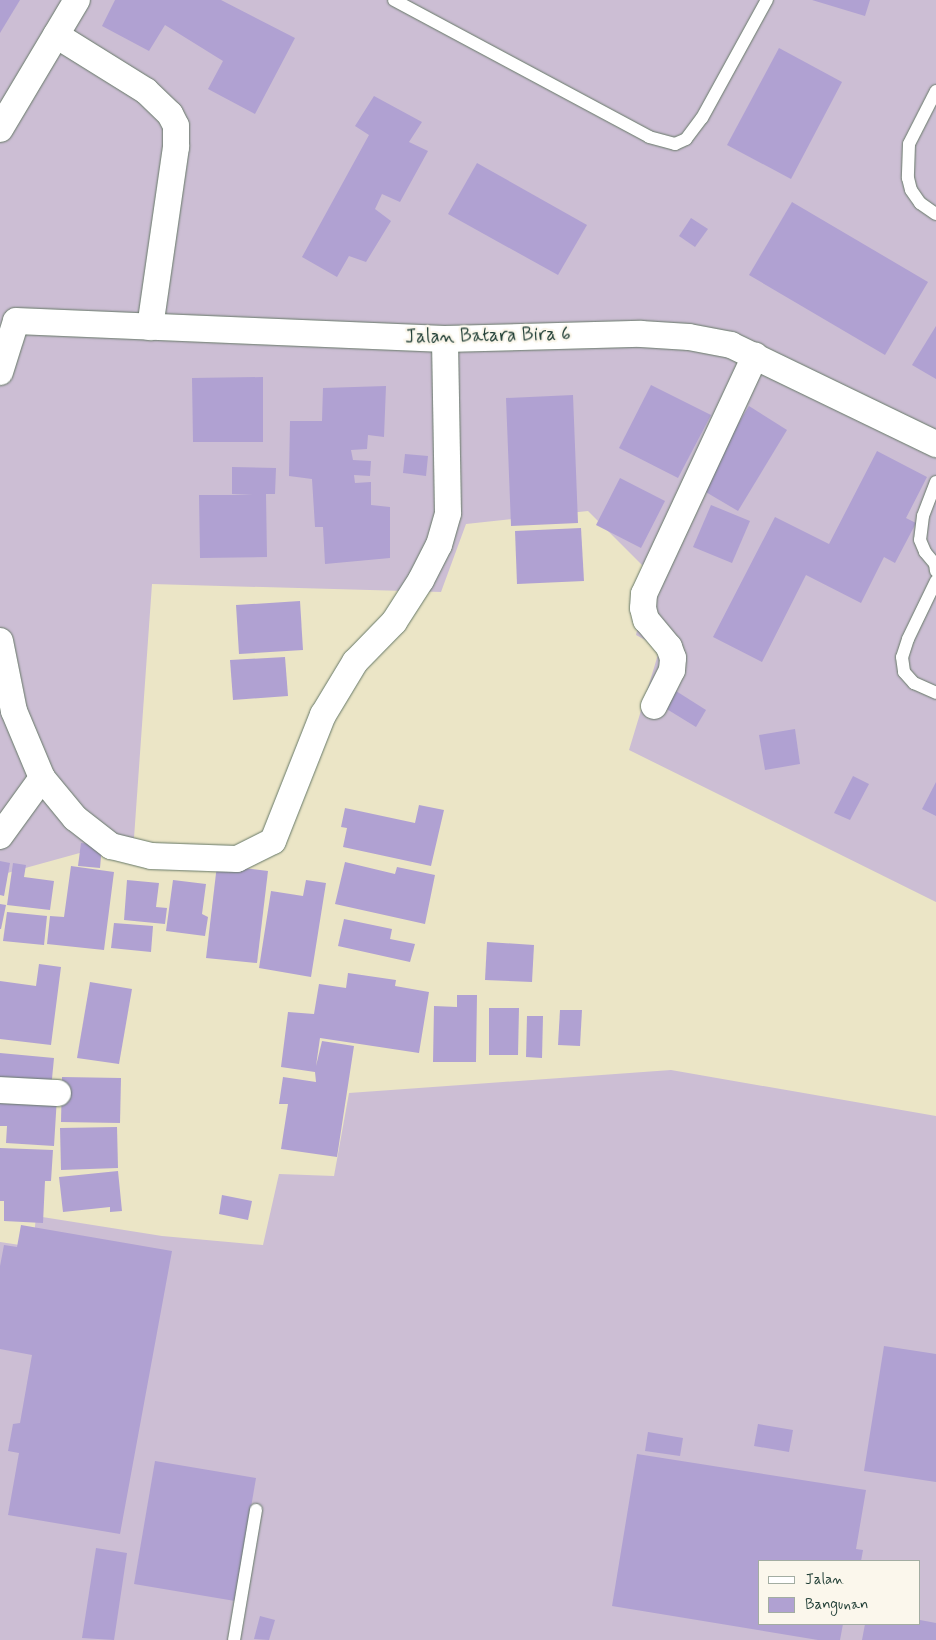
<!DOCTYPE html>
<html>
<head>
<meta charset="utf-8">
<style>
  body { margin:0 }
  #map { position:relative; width:936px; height:1640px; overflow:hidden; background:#ebe5c6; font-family:Mynerve,sans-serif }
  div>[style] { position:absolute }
  .industrial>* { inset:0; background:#ccbed4 }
  .building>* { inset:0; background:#b0a1d2 }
  .roads { filter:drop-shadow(0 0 1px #667867) drop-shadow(0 0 1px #667867) }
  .service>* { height:12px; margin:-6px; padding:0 6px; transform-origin:6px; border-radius:6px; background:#fff }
  .minor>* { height:26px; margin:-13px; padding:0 13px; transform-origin:13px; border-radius:13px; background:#fff }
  span { translate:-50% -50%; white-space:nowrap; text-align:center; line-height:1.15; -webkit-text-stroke:4.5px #fbf7ec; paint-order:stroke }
  .street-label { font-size:19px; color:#1f3d34 }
  .legend { position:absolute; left:758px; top:1560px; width:162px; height:65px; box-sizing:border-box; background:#fbf7ec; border:1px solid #a3ada2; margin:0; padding:6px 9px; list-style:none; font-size:15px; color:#1f3d34 }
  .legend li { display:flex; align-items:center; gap:10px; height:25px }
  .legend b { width:25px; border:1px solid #a3ada2 }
</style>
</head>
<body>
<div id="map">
  <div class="industrial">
    <div style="clip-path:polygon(0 0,936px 0,936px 902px,629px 750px,660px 648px,636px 635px,650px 573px,588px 511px,466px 524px,441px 592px,152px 584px,134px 838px,0 875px)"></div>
    <div style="clip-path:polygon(evenodd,671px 1070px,936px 1116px,936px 1640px,0 1640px,0 1242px,33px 1247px,36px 1216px,162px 1236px,263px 1245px,279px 1174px,334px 1176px,349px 1093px,671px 1070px,760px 1561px,920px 1561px,920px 1624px,760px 1624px,760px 1561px)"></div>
  </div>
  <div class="building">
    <div style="clip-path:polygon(0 0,20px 0,0 33px)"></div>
    <div style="clip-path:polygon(115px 0,221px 0,295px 38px,255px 114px,208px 89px,223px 61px,165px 25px,149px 51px,102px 26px)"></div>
    <div style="clip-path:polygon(812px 0,870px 0,865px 16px)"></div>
    <div style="clip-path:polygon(779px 48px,842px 82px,791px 179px,727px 145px)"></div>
    <div style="clip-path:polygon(374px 96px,422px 122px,409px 142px,428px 151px,400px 202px,382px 194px,375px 209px,391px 221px,366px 262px,349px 256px,337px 277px,302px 257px,369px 135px,355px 126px)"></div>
    <div style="clip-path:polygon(477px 163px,587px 225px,558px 275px,448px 214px)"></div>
    <div style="clip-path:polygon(792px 202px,928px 282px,885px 355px,749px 275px)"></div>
    <div style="clip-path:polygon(691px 218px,708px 229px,695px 247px,679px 236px)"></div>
    <div style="clip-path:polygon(936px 326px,936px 379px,912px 365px)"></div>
    <div style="clip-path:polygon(263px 377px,263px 442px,193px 442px,192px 378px)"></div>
    <div style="clip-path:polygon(651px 385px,711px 415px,678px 478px,619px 448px)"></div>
    <div style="clip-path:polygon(386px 386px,384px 437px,368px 435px,367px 449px,351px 450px,353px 460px,371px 461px,370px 476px,354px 475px,355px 483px,371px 482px,371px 505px,390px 507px,390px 558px,325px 564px,323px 527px,315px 527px,312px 479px,289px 476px,290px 421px,322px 421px,323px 388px)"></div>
    <div style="clip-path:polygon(573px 395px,578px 523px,511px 526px,506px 398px)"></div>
    <div style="clip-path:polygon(749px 406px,787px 430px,738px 511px,699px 488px)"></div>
    <div style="clip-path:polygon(877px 451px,927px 477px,906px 518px,916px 523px,895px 563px,884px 557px,861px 603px,806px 575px,762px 662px,713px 637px,775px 517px,829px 544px)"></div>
    <div style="clip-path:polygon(405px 454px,428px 456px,426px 476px,403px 473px)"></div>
    <div style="clip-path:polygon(232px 467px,276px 468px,275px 494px,266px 494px,267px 557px,200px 558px,199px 495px,253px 495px,232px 494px)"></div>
    <div style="clip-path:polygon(620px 478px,665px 501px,641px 548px,596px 525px)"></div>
    <div style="clip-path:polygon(711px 505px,750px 521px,732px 563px,693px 547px)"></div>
    <div style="clip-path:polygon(581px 528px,584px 581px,517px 584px,515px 531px)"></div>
    <div style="clip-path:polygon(300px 601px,303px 650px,239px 654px,236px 605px)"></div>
    <div style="clip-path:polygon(285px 657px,288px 696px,233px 700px,230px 660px)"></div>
    <div style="clip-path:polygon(676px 691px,706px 710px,696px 727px,665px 708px)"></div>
    <div style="clip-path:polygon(795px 729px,800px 764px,765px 770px,759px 735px)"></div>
    <div style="clip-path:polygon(853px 776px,869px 784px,850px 820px,834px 813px)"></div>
    <div style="clip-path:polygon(936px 782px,936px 816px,922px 809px)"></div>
    <div style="clip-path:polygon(419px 805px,444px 810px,431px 866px,343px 847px,347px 828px,341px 827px,345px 808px,415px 823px)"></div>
    <div style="clip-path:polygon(81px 843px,102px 845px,100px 868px,78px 866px)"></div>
    <div style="clip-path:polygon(0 861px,10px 863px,4px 896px,0 895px)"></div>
    <div style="clip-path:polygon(345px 862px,395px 874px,397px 867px,435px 875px,425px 924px,335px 904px)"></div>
    <div style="clip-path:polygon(13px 863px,26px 865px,24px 877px,54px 881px,50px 910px,7px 905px)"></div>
    <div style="clip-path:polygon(217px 865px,268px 871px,257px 963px,206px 958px)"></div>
    <div style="clip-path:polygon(71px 866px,114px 872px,104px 950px,47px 944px,50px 916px,64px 917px)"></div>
    <div style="clip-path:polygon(127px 880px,159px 883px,156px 907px,167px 908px,165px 924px,124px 920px)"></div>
    <div style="clip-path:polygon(173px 880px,206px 884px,202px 914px,208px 917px,205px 936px,166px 931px)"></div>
    <div style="clip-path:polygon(306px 880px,326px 883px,311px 977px,259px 968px,271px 891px,303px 896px)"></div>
    <div style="clip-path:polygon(0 904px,6px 905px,1px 929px,0 929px)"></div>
    <div style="clip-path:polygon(7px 912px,47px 916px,44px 945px,3px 941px)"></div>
    <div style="clip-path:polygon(344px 919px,392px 929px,390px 939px,415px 944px,410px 962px,338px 946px)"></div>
    <div style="clip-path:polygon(114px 923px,153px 926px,151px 952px,111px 948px)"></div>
    <div style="clip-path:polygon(487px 942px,534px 945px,532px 982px,485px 980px)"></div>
    <div style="clip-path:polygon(39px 964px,61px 967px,51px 1045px,0 1039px,0 981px,36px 986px)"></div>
    <div style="clip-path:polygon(348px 973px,396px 980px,395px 986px,429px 992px,419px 1053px,320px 1038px,316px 1066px,322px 1041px,354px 1046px,337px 1157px,281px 1149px,288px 1104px,279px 1104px,283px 1077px,316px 1082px,315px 1072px,281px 1067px,288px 1012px,314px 1014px,319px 984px,346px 988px)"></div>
    <div style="clip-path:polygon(90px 982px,132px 989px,119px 1064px,77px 1058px)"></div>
    <div style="clip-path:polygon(457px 995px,477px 995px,476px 1062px,433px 1062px,434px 1006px,457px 1007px)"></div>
    <div style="clip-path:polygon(489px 1008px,519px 1008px,518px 1055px,489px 1055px)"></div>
    <div style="clip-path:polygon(560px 1010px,582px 1010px,580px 1046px,558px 1045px)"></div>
    <div style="clip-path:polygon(527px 1016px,543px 1016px,542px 1058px,526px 1057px)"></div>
    <div style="clip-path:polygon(0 1053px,54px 1058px,51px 1089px,0 1085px)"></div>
    <div style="clip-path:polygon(62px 1077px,121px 1078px,120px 1123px,61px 1122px)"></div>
    <div style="clip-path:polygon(0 1094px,57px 1097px,54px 1146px,6px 1143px,7px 1126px,0 1126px)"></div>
    <div style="clip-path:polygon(117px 1127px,118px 1168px,61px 1170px,60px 1128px)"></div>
    <div style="clip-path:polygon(0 1148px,53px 1150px,51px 1181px,45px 1181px,43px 1223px,4px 1221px,4px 1201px,0 1201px)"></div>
    <div style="clip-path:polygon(118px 1171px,122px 1211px,110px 1212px,110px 1207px,63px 1212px,59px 1177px)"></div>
    <div style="clip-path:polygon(222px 1195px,252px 1201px,248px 1220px,219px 1214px)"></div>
    <div style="clip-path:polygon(21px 1225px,172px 1251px,120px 1534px,8px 1515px,19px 1453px,8px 1451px,13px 1424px,20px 1423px,32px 1355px,0 1349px,0 1266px,4px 1245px,17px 1247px)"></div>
    <div style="clip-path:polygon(884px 1346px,936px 1354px,936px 1482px,864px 1471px)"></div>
    <div style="clip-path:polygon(758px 1424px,793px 1430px,789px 1452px,754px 1446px)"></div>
    <div style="clip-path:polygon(648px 1432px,683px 1438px,680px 1456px,645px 1451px)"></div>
    <div style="clip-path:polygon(637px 1454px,866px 1490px,856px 1549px,863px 1550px,861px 1561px,760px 1561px,760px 1624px,843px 1624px,840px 1640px,818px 1640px,612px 1606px)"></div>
    <div style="clip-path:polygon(155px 1461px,256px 1478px,235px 1601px,134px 1584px)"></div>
    <div style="clip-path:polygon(96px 1548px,127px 1553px,114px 1640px,82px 1638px)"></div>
    <div style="clip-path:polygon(260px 1616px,275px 1620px,269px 1640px,254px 1639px)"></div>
    <div style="clip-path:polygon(920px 1620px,936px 1623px,936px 1640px,862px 1640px,865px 1624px,920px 1624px)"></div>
  </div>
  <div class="roads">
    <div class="service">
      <div style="left:394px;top:0;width:289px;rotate:28.2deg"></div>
      <div style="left:649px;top:137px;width:27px;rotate:15deg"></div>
      <div style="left:675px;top:144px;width:12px;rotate:-24deg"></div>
      <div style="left:686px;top:139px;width:26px;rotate:-53deg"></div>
      <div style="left:702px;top:118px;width:135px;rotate:-61.2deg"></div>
      <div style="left:936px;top:91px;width:59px;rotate:117deg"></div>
      <div style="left:909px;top:144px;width:34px;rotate:92deg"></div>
      <div style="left:908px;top:178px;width:12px;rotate:76deg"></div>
      <div style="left:911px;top:190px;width:16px;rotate:55deg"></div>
      <div style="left:920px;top:203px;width:19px;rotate:35deg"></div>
      <div style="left:936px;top:482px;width:36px;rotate:111deg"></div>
      <div style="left:923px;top:516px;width:24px;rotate:97deg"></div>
      <div style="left:920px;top:540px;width:13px;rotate:67deg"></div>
      <div style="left:925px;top:552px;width:16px;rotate:50deg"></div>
      <div style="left:935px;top:564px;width:7px;rotate:82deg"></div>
      <div style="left:936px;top:581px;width:64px;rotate:115.8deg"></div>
      <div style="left:908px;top:639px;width:19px;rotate:108deg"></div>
      <div style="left:902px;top:657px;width:15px;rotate:82deg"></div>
      <div style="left:904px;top:672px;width:15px;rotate:48deg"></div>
      <div style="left:914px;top:683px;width:24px;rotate:24deg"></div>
      <div style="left:234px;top:1640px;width:132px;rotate:-80.4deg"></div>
    </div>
    <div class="minor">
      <div style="left:56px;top:35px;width:106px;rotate:31.9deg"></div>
      <div style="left:146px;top:91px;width:33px;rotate:44deg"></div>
      <div style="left:170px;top:114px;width:13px;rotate:63deg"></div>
      <div style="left:176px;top:126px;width:21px;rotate:90deg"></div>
      <div style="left:176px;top:147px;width:182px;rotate:98.2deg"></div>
      <div style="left:0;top:129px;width:150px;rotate:-59.2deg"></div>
      <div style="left:16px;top:321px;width:429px;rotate:2.4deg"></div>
      <div style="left:445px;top:339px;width:196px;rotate:-1.5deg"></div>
      <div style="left:641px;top:334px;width:48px;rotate:3.6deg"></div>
      <div style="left:689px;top:337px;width:43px;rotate:10.8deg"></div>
      <div style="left:731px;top:345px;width:228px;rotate:25.8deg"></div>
      <div style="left:0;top:372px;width:53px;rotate:-72.6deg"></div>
      <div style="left:0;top:641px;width:71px;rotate:78.7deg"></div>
      <div style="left:14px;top:711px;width:73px;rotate:67.3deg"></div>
      <div style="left:42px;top:778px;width:52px;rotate:50.5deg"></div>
      <div style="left:75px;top:818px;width:46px;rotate:37.9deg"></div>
      <div style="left:111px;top:846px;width:41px;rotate:14deg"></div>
      <div style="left:151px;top:856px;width:86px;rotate:2deg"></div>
      <div style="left:237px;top:859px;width:40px;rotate:-26.6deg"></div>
      <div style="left:273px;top:841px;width:136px;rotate:-68.4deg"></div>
      <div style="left:323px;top:715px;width:62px;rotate:-58.9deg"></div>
      <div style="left:355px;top:662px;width:56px;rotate:-45.7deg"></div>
      <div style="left:394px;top:622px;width:50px;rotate:-57.3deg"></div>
      <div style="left:421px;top:580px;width:39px;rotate:-63deg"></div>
      <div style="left:439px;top:545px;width:33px;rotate:-74deg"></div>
      <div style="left:448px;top:513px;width:174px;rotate:-91deg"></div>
      <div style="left:654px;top:706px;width:40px;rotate:-63.4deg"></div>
      <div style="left:672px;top:670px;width:12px;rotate:-85deg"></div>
      <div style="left:673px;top:658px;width:12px;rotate:-110deg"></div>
      <div style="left:669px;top:647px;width:35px;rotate:-130deg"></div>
      <div style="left:646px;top:620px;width:12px;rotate:-104deg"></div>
      <div style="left:643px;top:608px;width:14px;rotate:-86deg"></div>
      <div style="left:644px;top:594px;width:263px;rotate:-65deg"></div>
      <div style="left:0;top:836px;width:72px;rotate:-54.1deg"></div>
      <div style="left:0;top:1090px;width:58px;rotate:3deg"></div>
    </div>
  </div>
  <div class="street-label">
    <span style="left:488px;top:336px;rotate:-1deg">Jalan Batara Bira 6</span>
  </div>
  <ul class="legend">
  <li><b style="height:6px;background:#fff"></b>Jalan</li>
  <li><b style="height:14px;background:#b0a1d2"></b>Bangunan</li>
  </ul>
</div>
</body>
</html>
